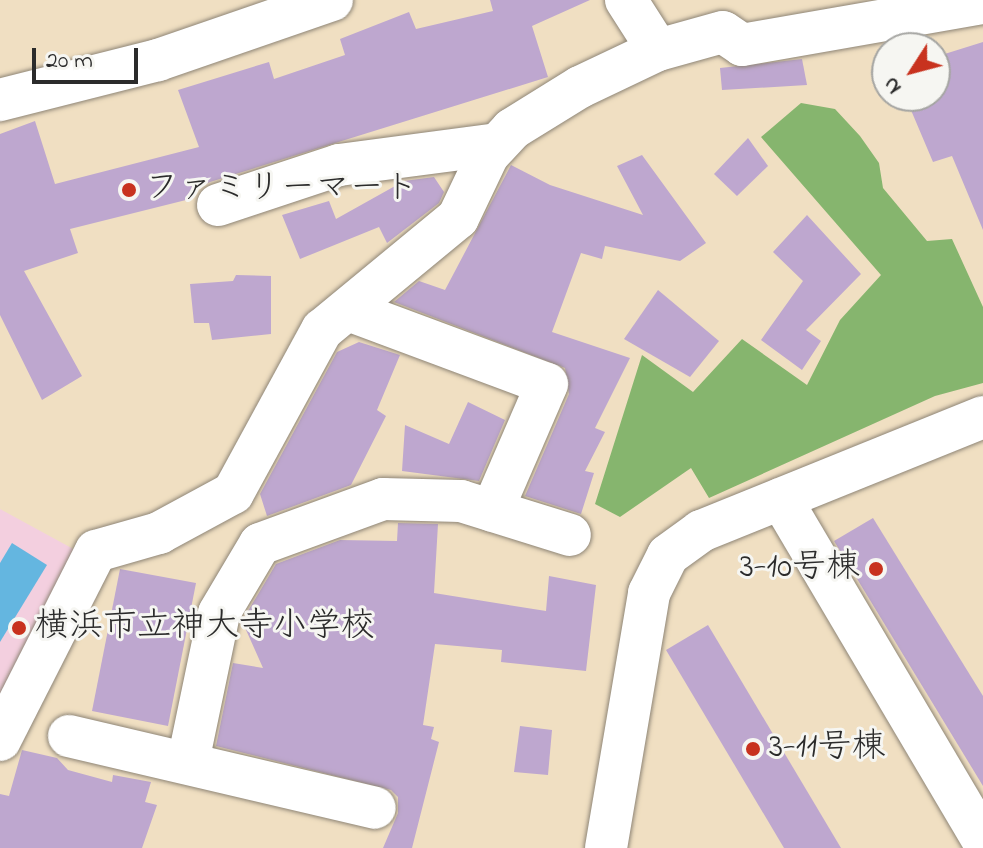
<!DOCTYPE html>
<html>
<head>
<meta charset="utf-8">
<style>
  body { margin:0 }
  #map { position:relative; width:983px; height:848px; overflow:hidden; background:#f0dfc2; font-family:"Indie Flower","Klee One",sans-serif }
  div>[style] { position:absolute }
  .built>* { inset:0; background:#f3cfdf }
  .forest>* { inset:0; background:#86b56e }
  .water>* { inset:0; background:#64b6e0 }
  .building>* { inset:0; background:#bea7cf }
  .roads { filter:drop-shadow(0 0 2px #8e8576) drop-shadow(0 0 2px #8e8576) }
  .minor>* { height:42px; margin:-21px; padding:0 21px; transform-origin:21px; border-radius:21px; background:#fff }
  .dots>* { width:22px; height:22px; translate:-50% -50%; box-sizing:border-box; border:4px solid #f6f6f2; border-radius:50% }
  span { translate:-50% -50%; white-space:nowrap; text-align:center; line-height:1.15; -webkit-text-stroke:6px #f6f6f2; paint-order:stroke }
  .poi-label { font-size:34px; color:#2b2b2b }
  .left { translate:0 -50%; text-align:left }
  .right { translate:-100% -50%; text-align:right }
  .north { position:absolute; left:871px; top:32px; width:80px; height:80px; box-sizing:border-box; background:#f6f6f2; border:2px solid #a5a5a2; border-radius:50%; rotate:234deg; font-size:22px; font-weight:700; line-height:32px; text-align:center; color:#2b2b2b }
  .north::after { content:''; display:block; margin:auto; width:28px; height:36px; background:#c8321e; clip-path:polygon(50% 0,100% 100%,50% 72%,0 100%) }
  .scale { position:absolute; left:32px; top:48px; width:106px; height:36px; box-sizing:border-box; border:4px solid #2b2b2b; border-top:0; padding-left:10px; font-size:24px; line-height:28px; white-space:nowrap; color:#2b2b2b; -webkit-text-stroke:6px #f6f6f2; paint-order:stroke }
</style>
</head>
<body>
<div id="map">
  <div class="built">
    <div style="clip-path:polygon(0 509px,77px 551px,0 705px)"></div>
  </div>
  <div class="forest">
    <div style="clip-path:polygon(801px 103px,835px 109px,860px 136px,879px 163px,883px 188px,927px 241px,952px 239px,983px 307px,983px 383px,935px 396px,709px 498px,691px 468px,620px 517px,595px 504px,642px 355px,693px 392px,742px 339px,807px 385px,840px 320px,881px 275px,761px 137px)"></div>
  </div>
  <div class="water">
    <div style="clip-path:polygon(12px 543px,47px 565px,0 642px,0 563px)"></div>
  </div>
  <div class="building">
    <div style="clip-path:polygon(490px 0,590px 0,532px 26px,548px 77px,210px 182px,188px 194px,190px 199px,70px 229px,78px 253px,24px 271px,82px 376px,42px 400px,0 315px,0 134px,35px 121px,55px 184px,199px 147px,178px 90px,269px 62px,274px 79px,345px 55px,340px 39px,409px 12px,416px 29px,493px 11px)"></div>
    <div style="clip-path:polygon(983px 42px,983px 230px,952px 156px,933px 162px,905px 96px,935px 96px,935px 57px)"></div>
    <div style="clip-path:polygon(802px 59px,807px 85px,722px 90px,720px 68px)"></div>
    <div style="clip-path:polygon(748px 138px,768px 166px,737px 196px,714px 174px)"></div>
    <div style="clip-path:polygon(642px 155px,706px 243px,680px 261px,605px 246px,602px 259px,581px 253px,552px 332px,630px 358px,595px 428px,605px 432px,585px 471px,594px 473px,581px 514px,525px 496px,569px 394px,565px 368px,394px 302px,419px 281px,445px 290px,511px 165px,550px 185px,643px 215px,617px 166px)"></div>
    <div style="clip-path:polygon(434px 177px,444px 192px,439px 203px,387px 243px,379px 227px,300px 259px,282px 215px,329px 201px,336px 219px,404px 181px)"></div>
    <div style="clip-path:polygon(807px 215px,861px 274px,806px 330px,821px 341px,802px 370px,761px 340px,803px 281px,773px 252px)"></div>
    <div style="clip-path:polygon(236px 275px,271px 276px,271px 334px,212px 340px,209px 323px,194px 323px,190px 284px,233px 281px)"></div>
    <div style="clip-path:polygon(658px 290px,719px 341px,690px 377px,624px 339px)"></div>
    <div style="clip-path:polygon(359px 342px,400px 355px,377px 410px,386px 416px,351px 485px,267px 516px,260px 494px,337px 352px)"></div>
    <div style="clip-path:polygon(468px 402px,505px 420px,479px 481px,402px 471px,405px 425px,449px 444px)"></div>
    <div style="clip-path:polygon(873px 518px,983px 696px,983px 786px,834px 541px)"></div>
    <div style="clip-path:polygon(398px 523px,438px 524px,434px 593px,546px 611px,549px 576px,596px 585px,586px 671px,501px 662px,502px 650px,435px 644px,423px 725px,434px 727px,431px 739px,439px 742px,412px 848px,383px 848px,398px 813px,398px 797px,391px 790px,216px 746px,233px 663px,263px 668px,242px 621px,276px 564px,340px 540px,397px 541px)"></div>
    <div style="clip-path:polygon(120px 569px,196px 583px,168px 726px,92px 711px)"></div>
    <div style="clip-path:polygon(708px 625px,841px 848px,784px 848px,666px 650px)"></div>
    <div style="clip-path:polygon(520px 726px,552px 730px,548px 775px,514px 772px)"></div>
    <div style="clip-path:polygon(22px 750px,57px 758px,68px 770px,112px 782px,113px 775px,151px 782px,145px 802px,157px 805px,142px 848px,0 848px,0 794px,9px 796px)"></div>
  </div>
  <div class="roads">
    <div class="minor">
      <div style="left:626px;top:0;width:59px;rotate:57.4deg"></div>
      <div style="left:658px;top:50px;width:67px;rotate:-15.5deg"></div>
      <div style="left:723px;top:32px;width:23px;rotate:34deg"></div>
      <div style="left:742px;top:45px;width:245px;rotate:-9.9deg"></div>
      <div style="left:0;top:100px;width:163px;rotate:-14.2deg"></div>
      <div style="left:158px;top:60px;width:184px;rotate:-19deg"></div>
      <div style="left:218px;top:205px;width:127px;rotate:-18.3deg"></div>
      <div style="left:339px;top:165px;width:160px;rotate:-7.5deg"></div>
      <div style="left:348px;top:310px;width:212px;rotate:20.4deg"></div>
      <div style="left:547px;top:384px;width:138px;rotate:113.4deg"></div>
      <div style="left:781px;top:499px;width:396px;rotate:59.4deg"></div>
      <div style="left:69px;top:736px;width:314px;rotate:13.2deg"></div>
      <div style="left:0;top:740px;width:212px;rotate:-63.1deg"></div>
      <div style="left:96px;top:551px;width:66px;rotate:-15.9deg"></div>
      <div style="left:159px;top:533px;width:84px;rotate:-28.4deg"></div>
      <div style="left:233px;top:493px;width:186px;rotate:-61.4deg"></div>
      <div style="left:322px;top:330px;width:176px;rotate:-39.5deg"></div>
      <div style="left:458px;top:218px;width:70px;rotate:-64.5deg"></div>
      <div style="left:488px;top:155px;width:35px;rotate:-47deg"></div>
      <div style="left:512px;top:129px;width:80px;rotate:-31.7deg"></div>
      <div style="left:580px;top:87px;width:86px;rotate:-25.4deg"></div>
      <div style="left:188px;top:762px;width:152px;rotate:-78.2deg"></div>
      <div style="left:219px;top:613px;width:80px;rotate:-59.3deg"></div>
      <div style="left:260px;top:544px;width:131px;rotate:-20.1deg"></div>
      <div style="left:383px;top:499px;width:78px;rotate:1.5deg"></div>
      <div style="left:461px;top:501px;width:114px;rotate:17.3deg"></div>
      <div style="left:606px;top:848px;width:259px;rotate:-80.4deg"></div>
      <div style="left:649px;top:593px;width:42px;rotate:-63.4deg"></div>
      <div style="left:668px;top:555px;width:41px;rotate:-36deg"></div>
      <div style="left:701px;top:531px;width:304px;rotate:-22deg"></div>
    </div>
  </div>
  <div class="dots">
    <div style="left:129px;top:190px;background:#c8321e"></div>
    <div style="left:876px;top:569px;background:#c8321e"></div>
    <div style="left:19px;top:628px;background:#c8321e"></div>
    <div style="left:753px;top:749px;background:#c8321e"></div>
  </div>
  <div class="poi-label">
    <span class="left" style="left:145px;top:190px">ファミリーマート</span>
    <span class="right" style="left:860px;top:569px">3-10号棟</span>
    <span class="left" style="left:35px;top:628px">横浜市立神大寺小学校</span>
    <span class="left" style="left:769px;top:749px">3-11号棟</span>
  </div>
  <div class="north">N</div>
  <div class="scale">20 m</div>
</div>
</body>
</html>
